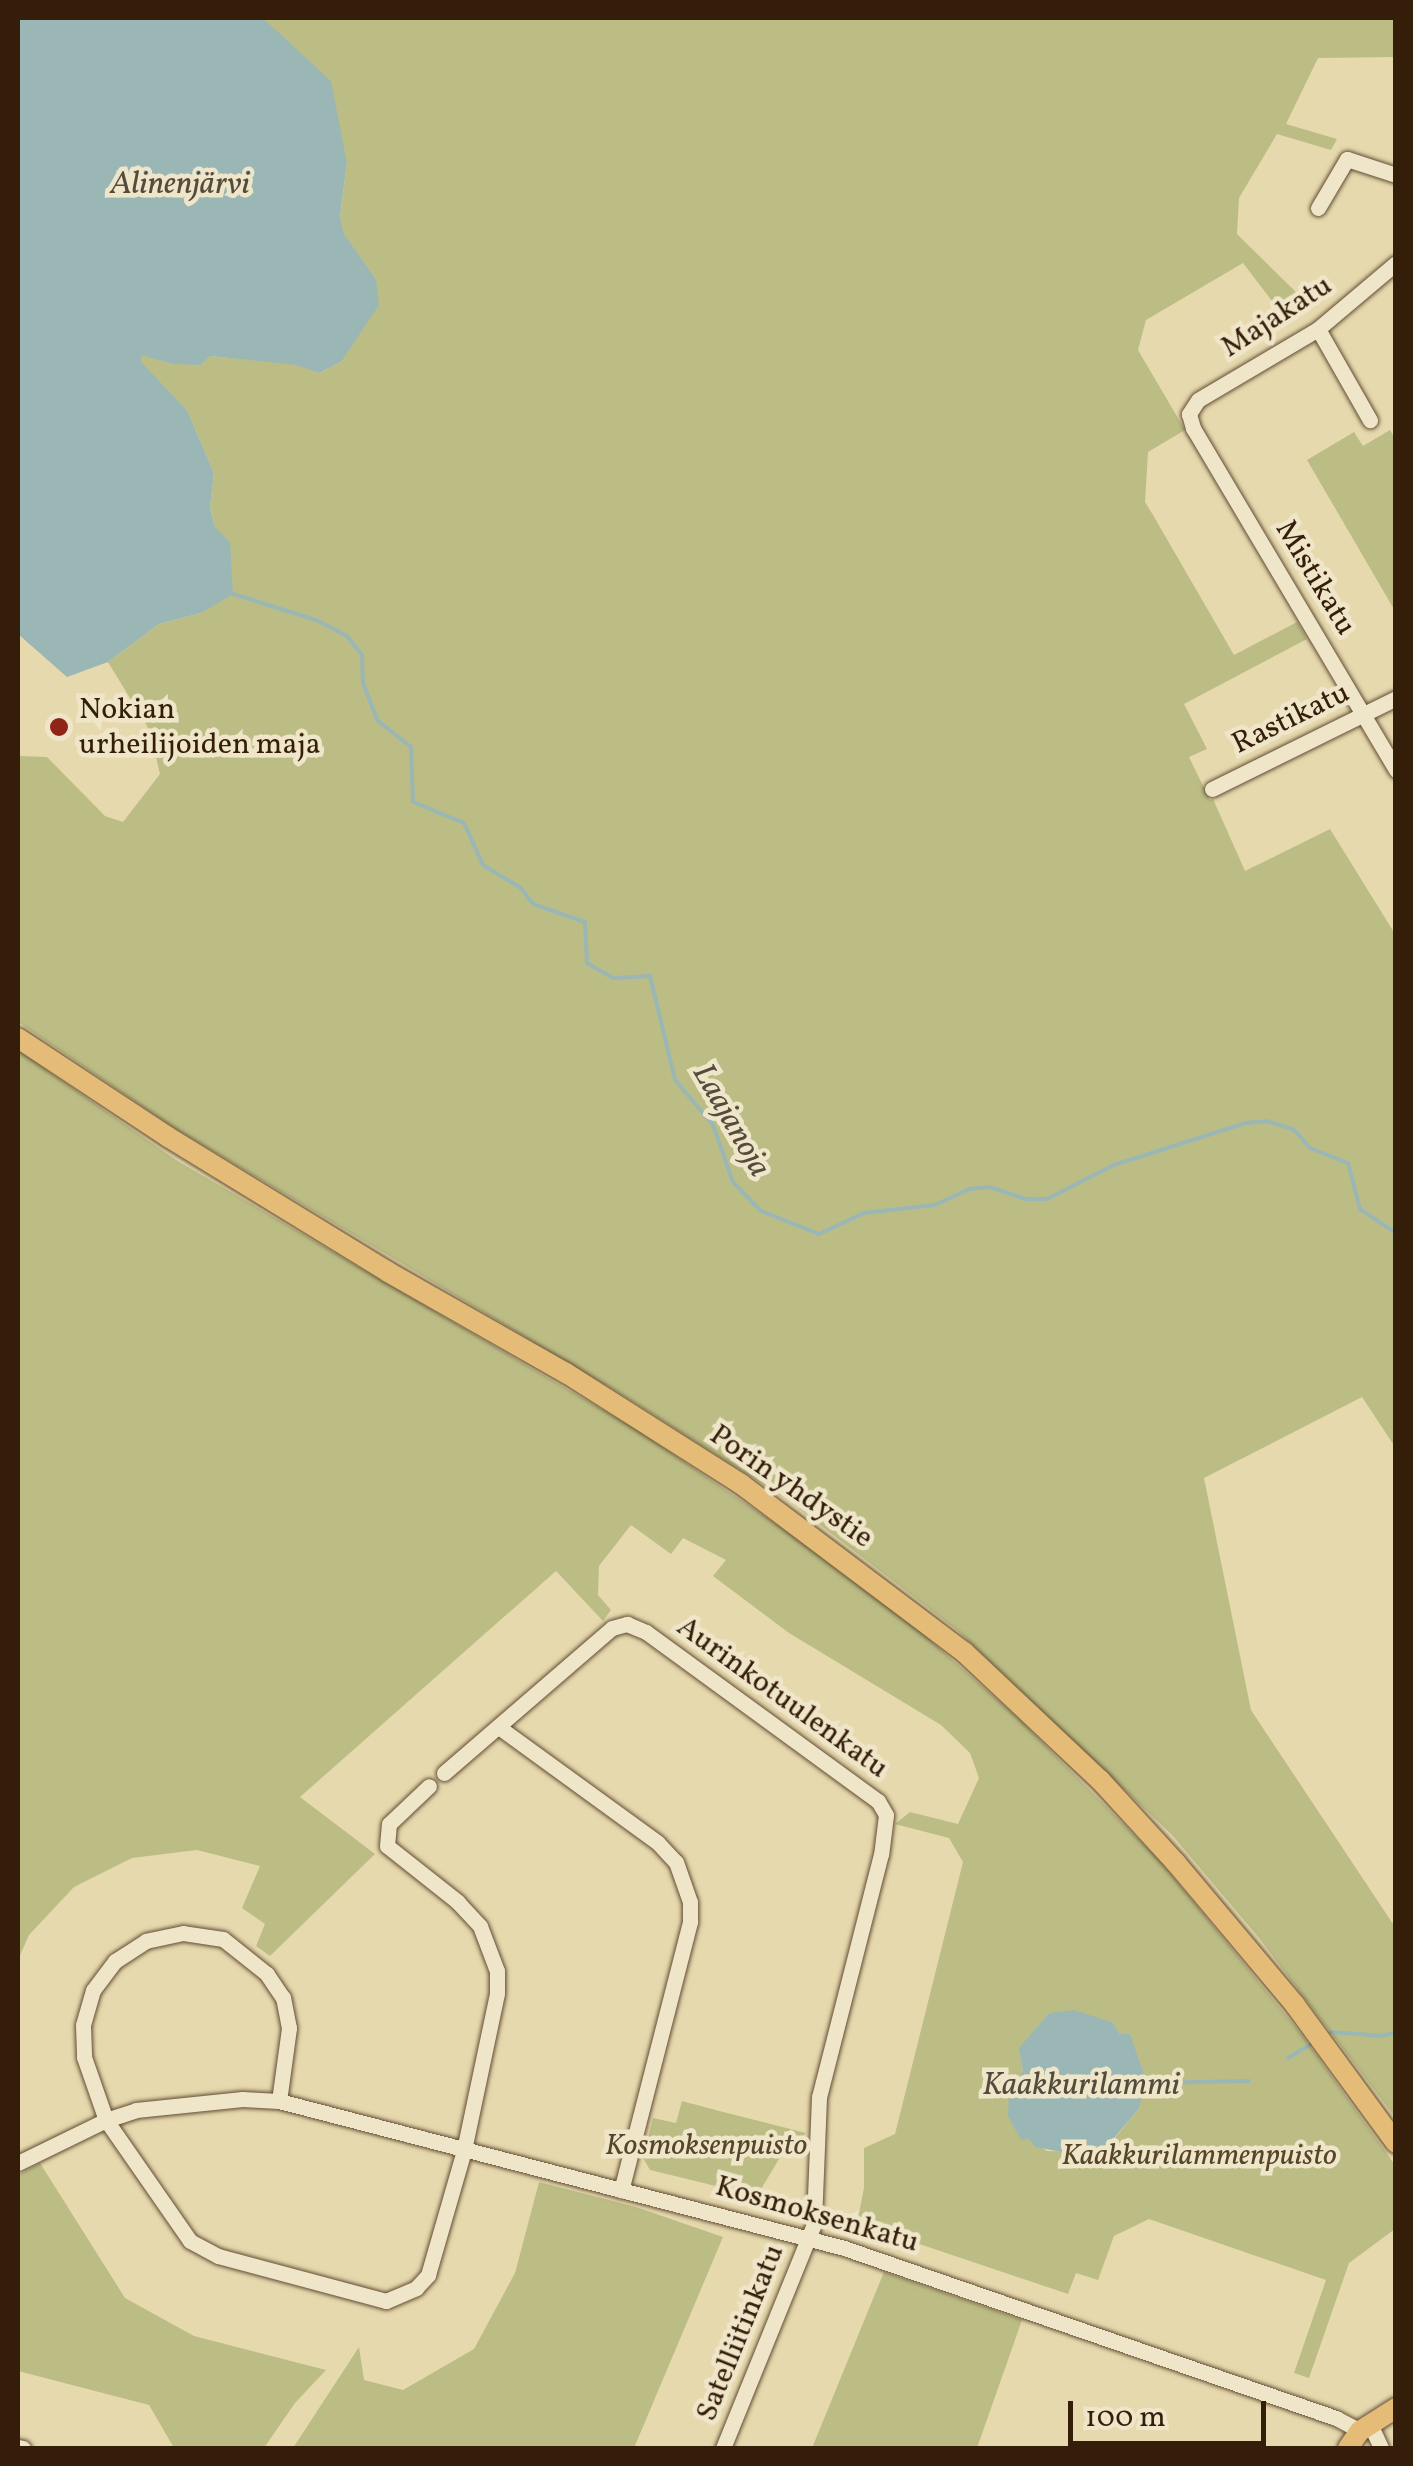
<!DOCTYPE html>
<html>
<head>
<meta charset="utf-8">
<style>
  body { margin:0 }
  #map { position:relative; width:1413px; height:2466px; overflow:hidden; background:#e7d9ae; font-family:Vollkorn,serif }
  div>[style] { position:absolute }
  .green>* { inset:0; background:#bcbd85 }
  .water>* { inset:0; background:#9bb7b5 }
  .stream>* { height:4px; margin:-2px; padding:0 2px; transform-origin:2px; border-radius:2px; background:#9bb7b5 }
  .roads { filter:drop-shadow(0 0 2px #614d33) drop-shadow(0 0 2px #614d33) }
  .minor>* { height:15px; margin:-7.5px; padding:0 7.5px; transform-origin:7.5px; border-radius:7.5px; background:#efe6ca }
  .major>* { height:20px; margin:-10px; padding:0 10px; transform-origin:10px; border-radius:10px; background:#e4bc77 }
  .dots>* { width:28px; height:28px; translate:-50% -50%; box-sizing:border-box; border:5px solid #efe6ca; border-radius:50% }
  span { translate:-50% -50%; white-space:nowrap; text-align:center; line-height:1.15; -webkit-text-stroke:9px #efe6ca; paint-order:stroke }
  .street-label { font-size:30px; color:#341e0a }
  .poi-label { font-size:30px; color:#341e0a }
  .left { translate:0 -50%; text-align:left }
  .park-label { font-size:30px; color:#564629; font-style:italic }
  .water-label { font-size:32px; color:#534c3d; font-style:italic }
  .frame { position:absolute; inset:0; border:20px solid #341e0a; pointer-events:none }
  .scale { position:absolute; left:1068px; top:2401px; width:198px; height:45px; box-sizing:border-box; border:5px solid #341e0a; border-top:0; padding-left:12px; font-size:30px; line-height:35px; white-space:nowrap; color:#341e0a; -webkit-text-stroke:8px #efe6ca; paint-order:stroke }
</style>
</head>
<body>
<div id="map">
  <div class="green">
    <div style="clip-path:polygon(263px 18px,1395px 18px,1395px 57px,1318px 58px,1286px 124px,1337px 139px,1331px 150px,1277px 134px,1239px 198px,1237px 234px,1311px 307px,1288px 322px,1243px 263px,1146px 320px,1138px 350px,1185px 430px,1148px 452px,1145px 502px,1153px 515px,1234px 655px,1297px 622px,1307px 639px,1184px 704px,1207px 749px,1189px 757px,1210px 800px,1213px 799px,1245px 871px,1330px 829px,1395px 934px,1395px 1447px,1362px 1397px,1204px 1478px,1251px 1710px,1395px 1927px,1395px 2117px,1259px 1938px,1172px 1835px,957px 1630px,789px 1501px,621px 1394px,176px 1129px,18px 1022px,18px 756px,47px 757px,105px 816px,123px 822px,160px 774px,150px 731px,108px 662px,159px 624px,201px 613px,215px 527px,210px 506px,214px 473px,187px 410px,140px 362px,141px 354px,172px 364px,210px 356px,296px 364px,319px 373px,341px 362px,376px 279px,344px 235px,340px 216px,347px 163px,285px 41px)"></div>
    <div style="clip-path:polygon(1390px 430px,1396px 440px,1395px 611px,1307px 460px,1354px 432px,1363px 446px)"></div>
    <div style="clip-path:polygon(evenodd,18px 1050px,176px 1160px,637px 1430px,804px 1543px,912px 1624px,1020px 1720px,1160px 1861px,1302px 2035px,1395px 2165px,1395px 2229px,1349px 2263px,1309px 2378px,1294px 2373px,1326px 2280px,1149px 2219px,1114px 2236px,1098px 2280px,1076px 2273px,1068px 2294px,857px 2223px,864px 2188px,864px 2148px,895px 2134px,963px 1862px,949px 1838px,895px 1824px,910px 1812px,958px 1824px,979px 1778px,970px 1753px,941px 1725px,789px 1633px,713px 1576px,726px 1560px,683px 1538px,671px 1554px,631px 1525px,599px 1566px,598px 1595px,611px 1610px,603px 1621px,556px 1571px,300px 1797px,375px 1854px,270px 1956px,256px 1946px,265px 1924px,242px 1908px,260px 1866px,197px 1850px,132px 1858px,74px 1887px,29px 1935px,18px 1960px,18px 1050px,1049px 2013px,1111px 2022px,1120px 2034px,1138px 2110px,1103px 2152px,1047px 2151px,1029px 2139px,1009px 2090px,1023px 2071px,1020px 2048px,1049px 2013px)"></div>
    <div style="clip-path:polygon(682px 2101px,727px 2113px,806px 2133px,779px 2159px,757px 2196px,650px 2170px,643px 2158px,653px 2118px,676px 2123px)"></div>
    <div style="clip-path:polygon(40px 2163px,125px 2298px,194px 2336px,326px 2370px,295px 2403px,264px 2448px,174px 2448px,149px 2405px,18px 2371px,18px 2175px)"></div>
    <div style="clip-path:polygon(539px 2182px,636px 2207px,723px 2237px,634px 2448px,293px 2448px,359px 2347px,364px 2380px,403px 2390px,474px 2349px,515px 2273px)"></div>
    <div style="clip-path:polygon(884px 2272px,1022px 2320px,977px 2448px,812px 2448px)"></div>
  </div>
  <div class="water">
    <div style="clip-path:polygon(18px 18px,263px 18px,331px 81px,347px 163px,340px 216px,344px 234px,376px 279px,379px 305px,341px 362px,319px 373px,296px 365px,210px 356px,200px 365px,172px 364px,141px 355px,141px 362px,187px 410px,214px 473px,210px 507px,215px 527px,230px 542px,233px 594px,201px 613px,159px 624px,108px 662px,67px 677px,18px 634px)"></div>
    <div style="clip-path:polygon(1074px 2010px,1112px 2022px,1120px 2034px,1130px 2034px,1147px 2083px,1138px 2110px,1102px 2152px,1078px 2155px,1035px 2147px,1029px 2139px,1021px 2140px,1008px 2116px,1009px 2090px,1023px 2071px,1019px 2048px,1049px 2013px)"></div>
  </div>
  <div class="stream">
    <div style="left:233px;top:594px;width:87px;rotate:17.4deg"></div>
    <div style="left:316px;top:620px;width:34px;rotate:27deg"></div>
    <div style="left:346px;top:635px;width:26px;rotate:51deg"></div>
    <div style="left:362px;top:655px;width:28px;rotate:88deg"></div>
    <div style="left:363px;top:683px;width:40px;rotate:69deg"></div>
    <div style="left:377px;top:720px;width:43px;rotate:38.5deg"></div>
    <div style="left:411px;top:747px;width:55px;rotate:87.9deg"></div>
    <div style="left:413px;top:802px;width:55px;rotate:22.4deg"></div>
    <div style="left:464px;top:823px;width:46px;rotate:65.7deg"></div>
    <div style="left:483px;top:865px;width:44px;rotate:31.2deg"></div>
    <div style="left:521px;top:888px;width:20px;rotate:53deg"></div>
    <div style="left:533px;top:904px;width:55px;rotate:19.1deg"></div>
    <div style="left:585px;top:922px;width:41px;rotate:87.2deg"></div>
    <div style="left:587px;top:963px;width:30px;rotate:30deg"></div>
    <div style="left:613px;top:978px;width:37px;rotate:-3deg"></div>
    <div style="left:650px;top:976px;width:107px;rotate:76.5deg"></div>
    <div style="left:675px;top:1080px;width:59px;rotate:49.8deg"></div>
    <div style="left:713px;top:1125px;width:60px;rotate:70.7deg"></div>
    <div style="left:733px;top:1182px;width:40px;rotate:46deg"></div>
    <div style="left:761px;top:1211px;width:62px;rotate:21.6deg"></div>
    <div style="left:819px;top:1234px;width:50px;rotate:-25deg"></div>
    <div style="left:864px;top:1213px;width:71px;rotate:-6.4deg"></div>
    <div style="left:935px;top:1205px;width:38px;rotate:-25deg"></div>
    <div style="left:969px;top:1189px;width:21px;rotate:-5deg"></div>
    <div style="left:990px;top:1187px;width:36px;rotate:19deg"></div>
    <div style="left:1024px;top:1199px;width:23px"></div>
    <div style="left:1047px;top:1199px;width:75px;rotate:-26.9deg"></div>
    <div style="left:1114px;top:1165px;width:139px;rotate:-17.7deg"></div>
    <div style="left:1246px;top:1123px;width:21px;rotate:-5deg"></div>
    <div style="left:1267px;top:1121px;width:28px;rotate:18deg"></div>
    <div style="left:1294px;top:1130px;width:24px;rotate:48deg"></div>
    <div style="left:1310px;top:1148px;width:41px;rotate:21.5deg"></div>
    <div style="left:1348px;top:1163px;width:48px;rotate:75.4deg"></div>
    <div style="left:1360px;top:1209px;width:43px;rotate:33.7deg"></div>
    <div style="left:1331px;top:2032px;width:52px;rotate:4.4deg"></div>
    <div style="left:1383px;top:2036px;width:14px;rotate:-17deg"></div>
    <div style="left:1288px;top:2058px;width:27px;rotate:-31deg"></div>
    <div style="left:1147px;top:2083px;width:102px;rotate:-1.1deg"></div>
  </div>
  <div class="roads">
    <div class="minor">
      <div style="left:1318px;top:208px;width:57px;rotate:-59.4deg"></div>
      <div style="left:1347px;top:159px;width:52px;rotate:18.1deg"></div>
      <div style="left:1396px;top:263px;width:102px;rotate:139.8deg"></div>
      <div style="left:1318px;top:329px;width:139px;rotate:149.4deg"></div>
      <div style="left:1198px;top:400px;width:17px;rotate:123deg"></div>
      <div style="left:1189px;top:414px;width:15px;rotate:74deg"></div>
      <div style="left:1193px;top:428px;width:398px;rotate:59.3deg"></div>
      <div style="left:1318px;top:329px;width:105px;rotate:60.3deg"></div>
      <div style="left:1212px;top:789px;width:205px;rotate:-26.3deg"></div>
      <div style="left:500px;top:1728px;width:195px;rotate:36deg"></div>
      <div style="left:658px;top:1843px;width:26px;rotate:47deg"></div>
      <div style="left:676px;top:1862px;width:42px;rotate:70.7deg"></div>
      <div style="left:690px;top:1902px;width:20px;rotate:90deg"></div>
      <div style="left:690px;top:1922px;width:277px;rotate:104.4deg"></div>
      <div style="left:444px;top:1773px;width:222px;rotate:-40.8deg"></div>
      <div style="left:612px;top:1628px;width:16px;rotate:-15deg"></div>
      <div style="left:627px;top:1624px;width:21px;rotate:23deg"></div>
      <div style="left:646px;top:1632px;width:287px;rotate:36.1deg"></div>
      <div style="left:878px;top:1801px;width:16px;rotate:60deg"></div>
      <div style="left:886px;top:1815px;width:39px;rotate:97deg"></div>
      <div style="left:881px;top:1854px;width:251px;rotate:104.3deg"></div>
      <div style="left:819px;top:2097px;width:127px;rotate:92.3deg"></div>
      <div style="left:814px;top:2224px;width:242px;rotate:112.1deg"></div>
      <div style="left:279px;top:2101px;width:74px;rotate:-82.2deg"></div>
      <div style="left:289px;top:2028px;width:31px;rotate:-101deg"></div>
      <div style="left:283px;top:1998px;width:29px;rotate:-124deg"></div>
      <div style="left:267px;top:1974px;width:56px;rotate:-141.5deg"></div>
      <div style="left:223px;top:1939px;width:40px;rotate:-171.5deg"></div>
      <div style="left:183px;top:1933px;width:38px;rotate:168deg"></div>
      <div style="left:146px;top:1941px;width:37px;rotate:147deg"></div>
      <div style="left:115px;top:1961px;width:36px;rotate:127deg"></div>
      <div style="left:93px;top:1990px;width:36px;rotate:106deg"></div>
      <div style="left:83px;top:2025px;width:32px;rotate:88deg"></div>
      <div style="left:84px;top:2057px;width:67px;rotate:70.8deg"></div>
      <div style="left:106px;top:2120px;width:147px;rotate:55.2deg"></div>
      <div style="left:190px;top:2241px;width:32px;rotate:28deg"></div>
      <div style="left:218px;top:2256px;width:174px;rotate:15deg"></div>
      <div style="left:386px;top:2301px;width:33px;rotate:-23deg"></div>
      <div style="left:416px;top:2288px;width:18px;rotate:-47deg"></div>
      <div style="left:428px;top:2275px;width:130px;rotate:-73.9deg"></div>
      <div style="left:464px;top:2150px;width:160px;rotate:-78.1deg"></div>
      <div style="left:497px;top:1993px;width:22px;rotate:-90deg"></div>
      <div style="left:497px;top:1971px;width:48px;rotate:-110.7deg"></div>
      <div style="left:480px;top:1926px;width:33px;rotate:-133deg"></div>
      <div style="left:458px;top:1902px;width:90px;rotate:-141.7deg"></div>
      <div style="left:387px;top:1846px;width:22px;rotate:-85deg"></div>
      <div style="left:389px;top:1824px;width:55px;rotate:-43.5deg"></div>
      <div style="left:18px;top:2163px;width:98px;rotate:-26deg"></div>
      <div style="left:106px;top:2120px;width:32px;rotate:-18deg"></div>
      <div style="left:136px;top:2110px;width:107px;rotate:-5.9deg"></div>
      <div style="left:242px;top:2099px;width:37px;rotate:3deg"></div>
      <div style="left:279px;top:2101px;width:584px;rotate:14.58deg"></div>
      <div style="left:844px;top:2248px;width:521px;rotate:19.06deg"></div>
      <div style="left:1336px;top:2418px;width:27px;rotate:28deg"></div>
      <div style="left:1370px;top:2424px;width:26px;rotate:65deg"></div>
      <div style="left:18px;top:2447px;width:5px;rotate:11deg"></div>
    </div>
    <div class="major">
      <div style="left:18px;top:1038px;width:180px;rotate:33.4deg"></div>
      <div style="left:168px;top:1137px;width:258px;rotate:31.5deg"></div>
      <div style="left:388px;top:1272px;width:205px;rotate:29.6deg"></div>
      <div style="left:566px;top:1373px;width:207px;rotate:32.4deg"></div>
      <div style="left:741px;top:1484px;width:279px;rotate:37deg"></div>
      <div style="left:964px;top:1652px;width:187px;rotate:43.3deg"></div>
      <div style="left:1100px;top:1780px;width:113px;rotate:47.5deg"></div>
      <div style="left:1176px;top:1863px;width:185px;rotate:50deg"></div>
      <div style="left:1295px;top:2005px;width:171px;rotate:53.8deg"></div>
      <div style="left:1348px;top:2448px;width:21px;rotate:-55deg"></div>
      <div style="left:1360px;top:2431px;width:43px;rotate:-32.6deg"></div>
    </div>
  </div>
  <div class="dots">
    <div style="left:59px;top:727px;background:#8f2418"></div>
  </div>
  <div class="street-label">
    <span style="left:1277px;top:317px;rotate:-33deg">Majakatu</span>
    <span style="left:1315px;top:578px;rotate:59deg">Mistikatu</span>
    <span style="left:1291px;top:719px;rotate:-26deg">Rastikatu</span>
    <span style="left:791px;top:1487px;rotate:35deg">Porin yhdystie</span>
    <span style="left:782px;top:1698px;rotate:36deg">Aurinkotuulenkatu</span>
    <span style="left:817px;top:2215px;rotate:16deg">Kosmoksenkatu</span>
    <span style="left:741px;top:2333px;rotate:-68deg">Satelliitinkatu</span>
  </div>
  <div class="poi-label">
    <span class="left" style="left:79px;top:727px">Nokian<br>urheilijoiden maja</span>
  </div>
  <div class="park-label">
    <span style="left:706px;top:2146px">Kosmoksenpuisto</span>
    <span style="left:1199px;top:2156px">Kaakkurilammenpuisto</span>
  </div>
  <div class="water-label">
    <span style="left:180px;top:185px">Alinenjärvi</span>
    <span style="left:730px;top:1121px;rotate:60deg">Laajanoja</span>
    <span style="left:1081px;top:2086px">Kaakkurilammi</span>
  </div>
  <div class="frame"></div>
  <div class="scale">100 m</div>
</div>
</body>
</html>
